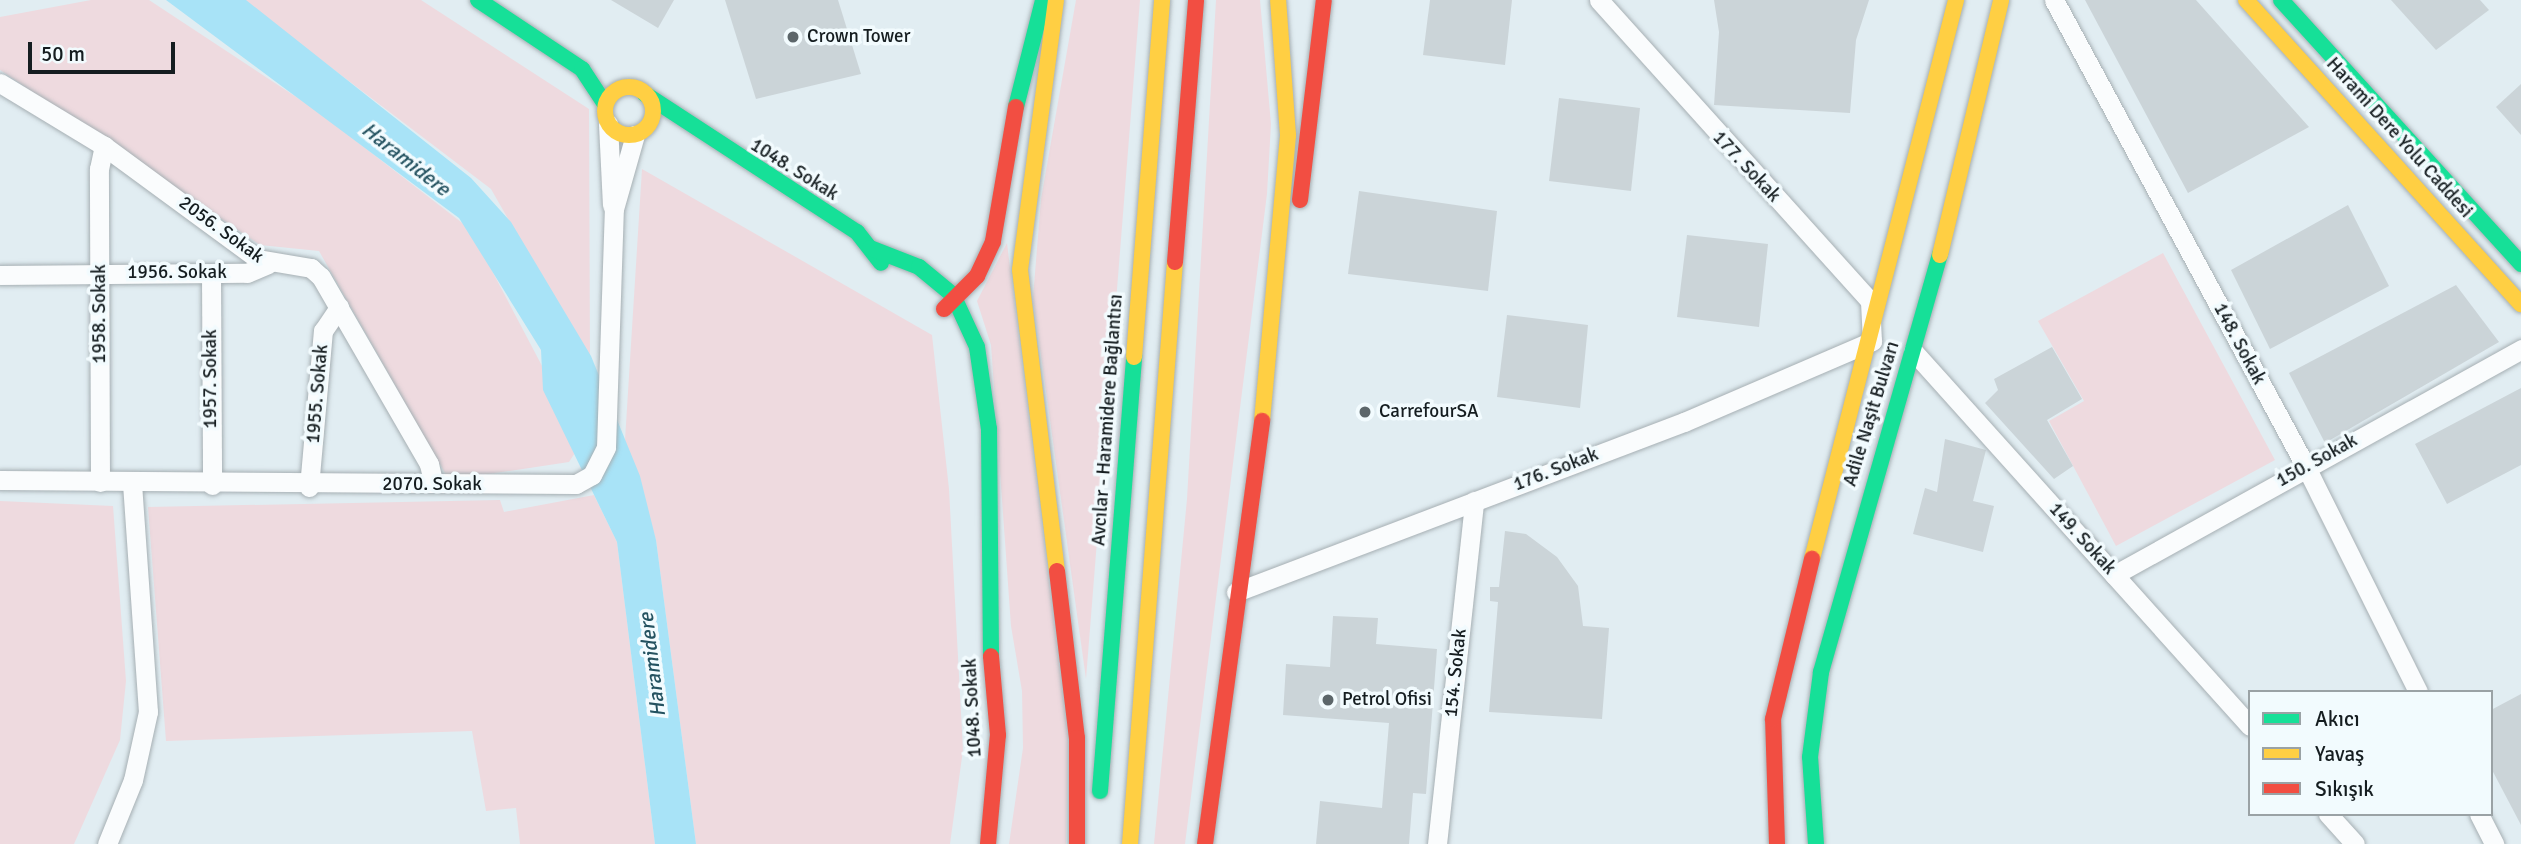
<!DOCTYPE html>
<html>
<head>
<meta charset="utf-8">
<style>
  body { margin:0 }
  #map { position:relative; width:2521px; height:844px; overflow:hidden; background:#e1edf2; font-family:Signika,sans-serif }
  div>[style] { position:absolute }
  .green>* { inset:0; background:#eedadf }
  .water>* { inset:0; background:#a8e3f7 }
  .building>* { inset:0; background:#cbd4d8 }
  .roads { filter:drop-shadow(0 0 2px #a6afb3) drop-shadow(0 0 2px #a6afb3) }
  .street>* { height:19px; margin:-9.5px; padding:0 9.5px; transform-origin:9.5px; border-radius:9.5px; background:#fafcfd }
  .fast>* { height:16px; margin:-8px; padding:0 8px; transform-origin:8px; border-radius:8px; background:#16e098 }
  .slow>* { height:16px; margin:-8px; padding:0 8px; transform-origin:8px; border-radius:8px; background:#ffcf43 }
  .slow>.ring { margin:-8px; padding:0; box-sizing:content-box; background:none; border:16px solid #ffcf43; border-radius:50% }
  .jam>* { height:16px; margin:-8px; padding:0 8px; transform-origin:8px; border-radius:8px; background:#f24e42 }
  .dots>* { width:19px; height:19px; translate:-50% -50%; box-sizing:border-box; border:4px solid #f2fbfe; border-radius:50% }
  span { translate:-50% -50%; white-space:nowrap; text-align:center; line-height:1.15; -webkit-text-stroke:7px #f2fbfe; paint-order:stroke }
  .poi-label { font-size:19px; color:#151d20 }
  .left { translate:0 -50%; text-align:left }
  .street-label { font-size:19px; color:#151d20 }
  .water-label { font-size:21px; color:#245260; font-style:italic }
  .legend { position:absolute; left:2248px; top:690px; width:245px; height:126px; box-sizing:border-box; background:#f2fbfe; border:2px solid #9aa2a5; margin:0; padding:9px 12px; list-style:none; font-size:21px; color:#151d20 }
  .legend li { display:flex; align-items:center; gap:14px; height:35px }
  .legend b { width:35px; border:2px solid #9aa2a5 }
  .scale { position:absolute; left:28px; top:42px; width:147px; height:32px; box-sizing:border-box; border:4px solid #151d20; border-top:0; padding-left:9px; font-size:21px; line-height:24px; white-space:nowrap; color:#151d20; -webkit-text-stroke:5px #f2fbfe; paint-order:stroke }
</style>
</head>
<body>
<div id="map">
  <div class="green">
    <div style="clip-path:polygon(91px 0,149px 0,316px 110px,470px 229px,582px 442px,569px 462px,449px 480px,319px 251px,260px 245px,0 70px,0 17px)"></div>
    <div style="clip-path:polygon(242px 0,421px 0,589px 109px,590px 362px,491px 189px)"></div>
    <div style="clip-path:polygon(1076px 0,1140px 0,1086px 679px,1033px 298px,1041px 199px)"></div>
    <div style="clip-path:polygon(1216px 0,1260px 0,1271px 124px,1267px 194px,1185px 844px,1154px 844px,1187px 499px)"></div>
    <div style="clip-path:polygon(642px 169px,932px 335px,949px 489px,963px 750px,950px 844px,696px 844px,656px 540px,625px 440px)"></div>
    <div style="clip-path:polygon(1007px 243px,1068px 738px,1066px 844px,1009px 844px,1023px 748px,1022px 691px,1011px 626px,991px 345px,977px 301px)"></div>
    <div style="clip-path:polygon(2163px 253px,2275px 460px,2116px 546px,2049px 421px,2084px 401px,2038px 321px)"></div>
    <div style="clip-path:polygon(594px 495px,617px 542px,655px 844px,520px 844px,516px 808px,486px 811px,472px 731px,166px 741px,148px 507px,500px 500px,504px 512px)"></div>
    <div style="clip-path:polygon(0 501px,113px 506px,126px 681px,120px 740px,74px 844px,0 844px)"></div>
  </div>
  <div class="water">
    <div style="clip-path:polygon(166px 0,246px 0,471px 178px,511px 222px,591px 356px,640px 476px,656px 540px,696px 844px,655px 844px,617px 542px,543px 390px,541px 350px,459px 218px)"></div>
  </div>
  <div class="building">
    <div style="clip-path:polygon(611px 0,674px 0,658px 28px)"></div>
    <div style="clip-path:polygon(725px 0,838px 0,861px 74px,756px 99px)"></div>
    <div style="clip-path:polygon(1430px 0,1512px 0,1505px 65px,1423px 55px)"></div>
    <div style="clip-path:polygon(1714px 0,1869px 0,1856px 40px,1850px 113px,1714px 105px,1719px 32px)"></div>
    <div style="clip-path:polygon(2085px 0,2196px 0,2309px 127px,2188px 193px)"></div>
    <div style="clip-path:polygon(2391px 0,2480px 0,2489px 10px,2436px 50px)"></div>
    <div style="clip-path:polygon(2521px 84px,2521px 135px,2496px 107px)"></div>
    <div style="clip-path:polygon(1559px 98px,1640px 108px,1631px 191px,1549px 181px)"></div>
    <div style="clip-path:polygon(1359px 191px,1497px 211px,1488px 291px,1348px 274px)"></div>
    <div style="clip-path:polygon(2348px 205px,2389px 286px,2270px 349px,2231px 270px)"></div>
    <div style="clip-path:polygon(1687px 235px,1768px 244px,1759px 327px,1677px 317px)"></div>
    <div style="clip-path:polygon(2456px 285px,2499px 342px,2325px 443px,2289px 373px)"></div>
    <div style="clip-path:polygon(1507px 315px,1588px 325px,1580px 408px,1497px 397px)"></div>
    <div style="clip-path:polygon(2052px 347px,2082px 399px,2047px 420px,2073px 466px,2054px 479px,1985px 403px,1998px 390px,1994px 379px)"></div>
    <div style="clip-path:polygon(2521px 388px,2521px 465px,2447px 504px,2415px 444px)"></div>
    <div style="clip-path:polygon(1945px 439px,1986px 450px,1973px 501px,1994px 506px,1983px 552px,1913px 534px,1925px 488px,1937px 492px)"></div>
    <div style="clip-path:polygon(1505px 531px,1526px 534px,1557px 557px,1578px 586px,1583px 626px,1609px 628px,1602px 719px,1489px 712px,1498px 602px,1490px 601px,1490px 587px,1499px 587px)"></div>
    <div style="clip-path:polygon(1333px 616px,1378px 618px,1376px 644px,1437px 649px,1426px 794px,1413px 793px,1409px 844px,1316px 844px,1320px 801px,1382px 808px,1389px 723px,1283px 715px,1286px 664px,1330px 667px)"></div>
    <div style="clip-path:polygon(2521px 694px,2521px 825px,2491px 768px,2491px 710px)"></div>
  </div>
  <div class="roads">
    <div class="street">
      <div style="left:2054px;top:0;width:531px;rotate:61.65deg"></div>
      <div style="left:2306px;top:467px;width:251px;rotate:63.5deg"></div>
      <div style="left:0;top:83px;width:122px;rotate:31.2deg"></div>
      <div style="left:104px;top:146px;width:191px;rotate:36.3deg"></div>
      <div style="left:258px;top:259px;width:54px;rotate:9.6deg"></div>
      <div style="left:311px;top:268px;width:13px;rotate:42deg"></div>
      <div style="left:321px;top:277px;width:216px;rotate:60deg"></div>
      <div style="left:429px;top:464px;width:18px;rotate:77deg"></div>
      <div style="left:608px;top:124px;width:81px;rotate:87.2deg"></div>
      <div style="left:211px;top:274px;width:211px;rotate:89.7deg"></div>
      <div style="left:0;top:275px;width:247px;rotate:-0.5deg"></div>
      <div style="left:247px;top:273px;width:23px;rotate:-23deg"></div>
      <div style="left:1913px;top:351px;width:504px;rotate:48.06deg"></div>
      <div style="left:0;top:480px;width:576px;rotate:0.4deg"></div>
      <div style="left:576px;top:484px;width:18px;rotate:-29deg"></div>
      <div style="left:592px;top:475px;width:31px;rotate:-63deg"></div>
      <div style="left:606px;top:447px;width:238px;rotate:-88.1deg"></div>
      <div style="left:614px;top:209px;width:77px;rotate:-74.2deg"></div>
      <div style="left:100px;top:482px;width:313px;rotate:-90.2deg"></div>
      <div style="left:99px;top:169px;width:24px;rotate:-78deg"></div>
      <div style="left:309px;top:487px;width:157px;rotate:-84.9deg"></div>
      <div style="left:323px;top:331px;width:29px;rotate:-56deg"></div>
      <div style="left:2114px;top:575px;width:466px;rotate:-29deg"></div>
      <div style="left:1236px;top:592px;width:479px;rotate:-20.8deg"></div>
      <div style="left:1684px;top:422px;width:205px;rotate:-23.3deg"></div>
      <div style="left:1872px;top:341px;width:40px;rotate:-92.9deg"></div>
      <div style="left:1870px;top:301px;width:405px;rotate:-132deg"></div>
      <div style="left:2328px;top:814px;width:40px;rotate:48deg"></div>
      <div style="left:2479px;top:814px;width:34px;rotate:63deg"></div>
      <div style="left:107px;top:844px;width:69px;rotate:-67.9deg"></div>
      <div style="left:133px;top:780px;width:70px;rotate:-77.6deg"></div>
      <div style="left:148px;top:712px;width:230px;rotate:-94deg"></div>
      <div style="left:1437px;top:844px;width:345px;rotate:-83.8deg"></div>
    </div>
    <div class="fast">
      <div style="left:478px;top:0;width:125px;rotate:33.6deg"></div>
      <div style="left:582px;top:69px;width:42px;rotate:56.7deg"></div>
      <div style="left:2281px;top:0;width:357px;rotate:47.7deg"></div>
      <div style="left:645px;top:94px;width:253px;rotate:33.1deg"></div>
      <div style="left:857px;top:232px;width:39px;rotate:52deg"></div>
      <div style="left:1016px;top:107px;width:110px;rotate:-75.8deg"></div>
      <div style="left:870px;top:248px;width:53px;rotate:21.2deg"></div>
      <div style="left:919px;top:267px;width:44px;rotate:39.5deg"></div>
      <div style="left:953px;top:295px;width:57px;rotate:65.2deg"></div>
      <div style="left:977px;top:347px;width:83px;rotate:81.7deg"></div>
      <div style="left:989px;top:429px;width:227px;rotate:89.5deg"></div>
      <div style="left:1100px;top:791px;width:435px;rotate:-85.5deg"></div>
      <div style="left:1816px;top:844px;width:87px;rotate:-93.9deg"></div>
      <div style="left:1810px;top:757px;width:86px;rotate:-82.6deg"></div>
      <div style="left:1821px;top:672px;width:434px;rotate:-74.1deg"></div>
    </div>
    <div class="slow">
      <div style="left:1056px;top:0;width:272px;rotate:97.6deg"></div>
      <div style="left:1020px;top:270px;width:303px;rotate:83deg"></div>
      <div style="left:2246px;top:0;width:410px;rotate:47.9deg"></div>
      <div class="ring" style="left:605px;top:87px;width:32px;height:32px"></div>
      <div style="left:1940px;top:255px;width:262px;rotate:-76.5deg"></div>
      <div style="left:1134px;top:357px;width:358px;rotate:-85.5deg"></div>
      <div style="left:1262px;top:421px;width:287px;rotate:-84.8deg"></div>
      <div style="left:1288px;top:135px;width:135px;rotate:-94.2deg"></div>
      <div style="left:1812px;top:559px;width:577px;rotate:-75.55deg"></div>
      <div style="left:1130px;top:844px;width:584px;rotate:-85.58deg"></div>
    </div>
    <div class="jam">
      <div style="left:1300px;top:200px;width:201px;rotate:-83.2deg"></div>
      <div style="left:1175px;top:262px;width:263px;rotate:-85.4deg"></div>
      <div style="left:944px;top:309px;width:47px;rotate:-45deg"></div>
      <div style="left:977px;top:276px;width:38px;rotate:-65deg"></div>
      <div style="left:993px;top:241px;width:136px;rotate:-80.3deg"></div>
      <div style="left:1057px;top:571px;width:168px;rotate:83.2deg"></div>
      <div style="left:1077px;top:738px;width:106px;rotate:90deg"></div>
      <div style="left:988px;top:844px;width:109px;rotate:-84.8deg"></div>
      <div style="left:998px;top:735px;width:79px;rotate:-95.1deg"></div>
      <div style="left:1205px;top:844px;width:427px;rotate:-82.3deg"></div>
      <div style="left:1777px;top:844px;width:125px;rotate:-91.8deg"></div>
      <div style="left:1773px;top:719px;width:165px;rotate:-76.3deg"></div>
    </div>
  </div>
  <div class="dots">
    <div style="left:793px;top:37px;background:#5c666a"></div>
    <div style="left:1365px;top:412px;background:#5c666a"></div>
    <div style="left:1328px;top:700px;background:#5c666a"></div>
  </div>
  <div class="poi-label">
    <span class="left" style="left:807px;top:37px">Crown Tower</span>
    <span class="left" style="left:1379px;top:412px">CarrefourSA</span>
    <span class="left" style="left:1342px;top:700px">Petrol Ofisi</span>
  </div>
  <div class="street-label">
    <span style="left:2399px;top:138px;rotate:48deg">Harami Dere Yolu Caddesi</span>
    <span style="left:1746px;top:167px;rotate:47deg">177. Sokak</span>
    <span style="left:794px;top:170px;rotate:32deg">1048. Sokak</span>
    <span style="left:221px;top:230px;rotate:36deg">2056. Sokak</span>
    <span style="left:177px;top:273px">1956. Sokak</span>
    <span style="left:100px;top:314px;rotate:-90deg">1958. Sokak</span>
    <span style="left:2239px;top:344px;rotate:62deg">148. Sokak</span>
    <span style="left:211px;top:379px;rotate:-90deg">1957. Sokak</span>
    <span style="left:318px;top:394px;rotate:-85deg">1955. Sokak</span>
    <span style="left:1872px;top:414px;rotate:-73deg">Adile Naşit Bulvarı</span>
    <span style="left:1108px;top:420px;rotate:-86deg">Avcılar - Haramidere Bağlantısı</span>
    <span style="left:2317px;top:461px;rotate:-29deg">150. Sokak</span>
    <span style="left:1556px;top:470px;rotate:-21deg">176. Sokak</span>
    <span style="left:432px;top:485px">2070. Sokak</span>
    <span style="left:2082px;top:539px;rotate:48deg">149. Sokak</span>
    <span style="left:1456px;top:673px;rotate:-84deg">154. Sokak</span>
    <span style="left:973px;top:708px;rotate:-93deg">1048. Sokak</span>
  </div>
  <div class="water-label">
    <span style="left:406px;top:159px;rotate:38deg">Haramidere</span>
    <span style="left:652px;top:665px;rotate:-97deg">Haramidere</span>
  </div>
  <ul class="legend">
  <li><b style="height:9px;background:#16e098"></b>Akıcı</li>
  <li><b style="height:9px;background:#ffcf43"></b>Yavaş</li>
  <li><b style="height:9px;background:#f24e42"></b>Sıkışık</li>
  </ul>
  <div class="scale">50 m</div>
</div>
</body>
</html>
